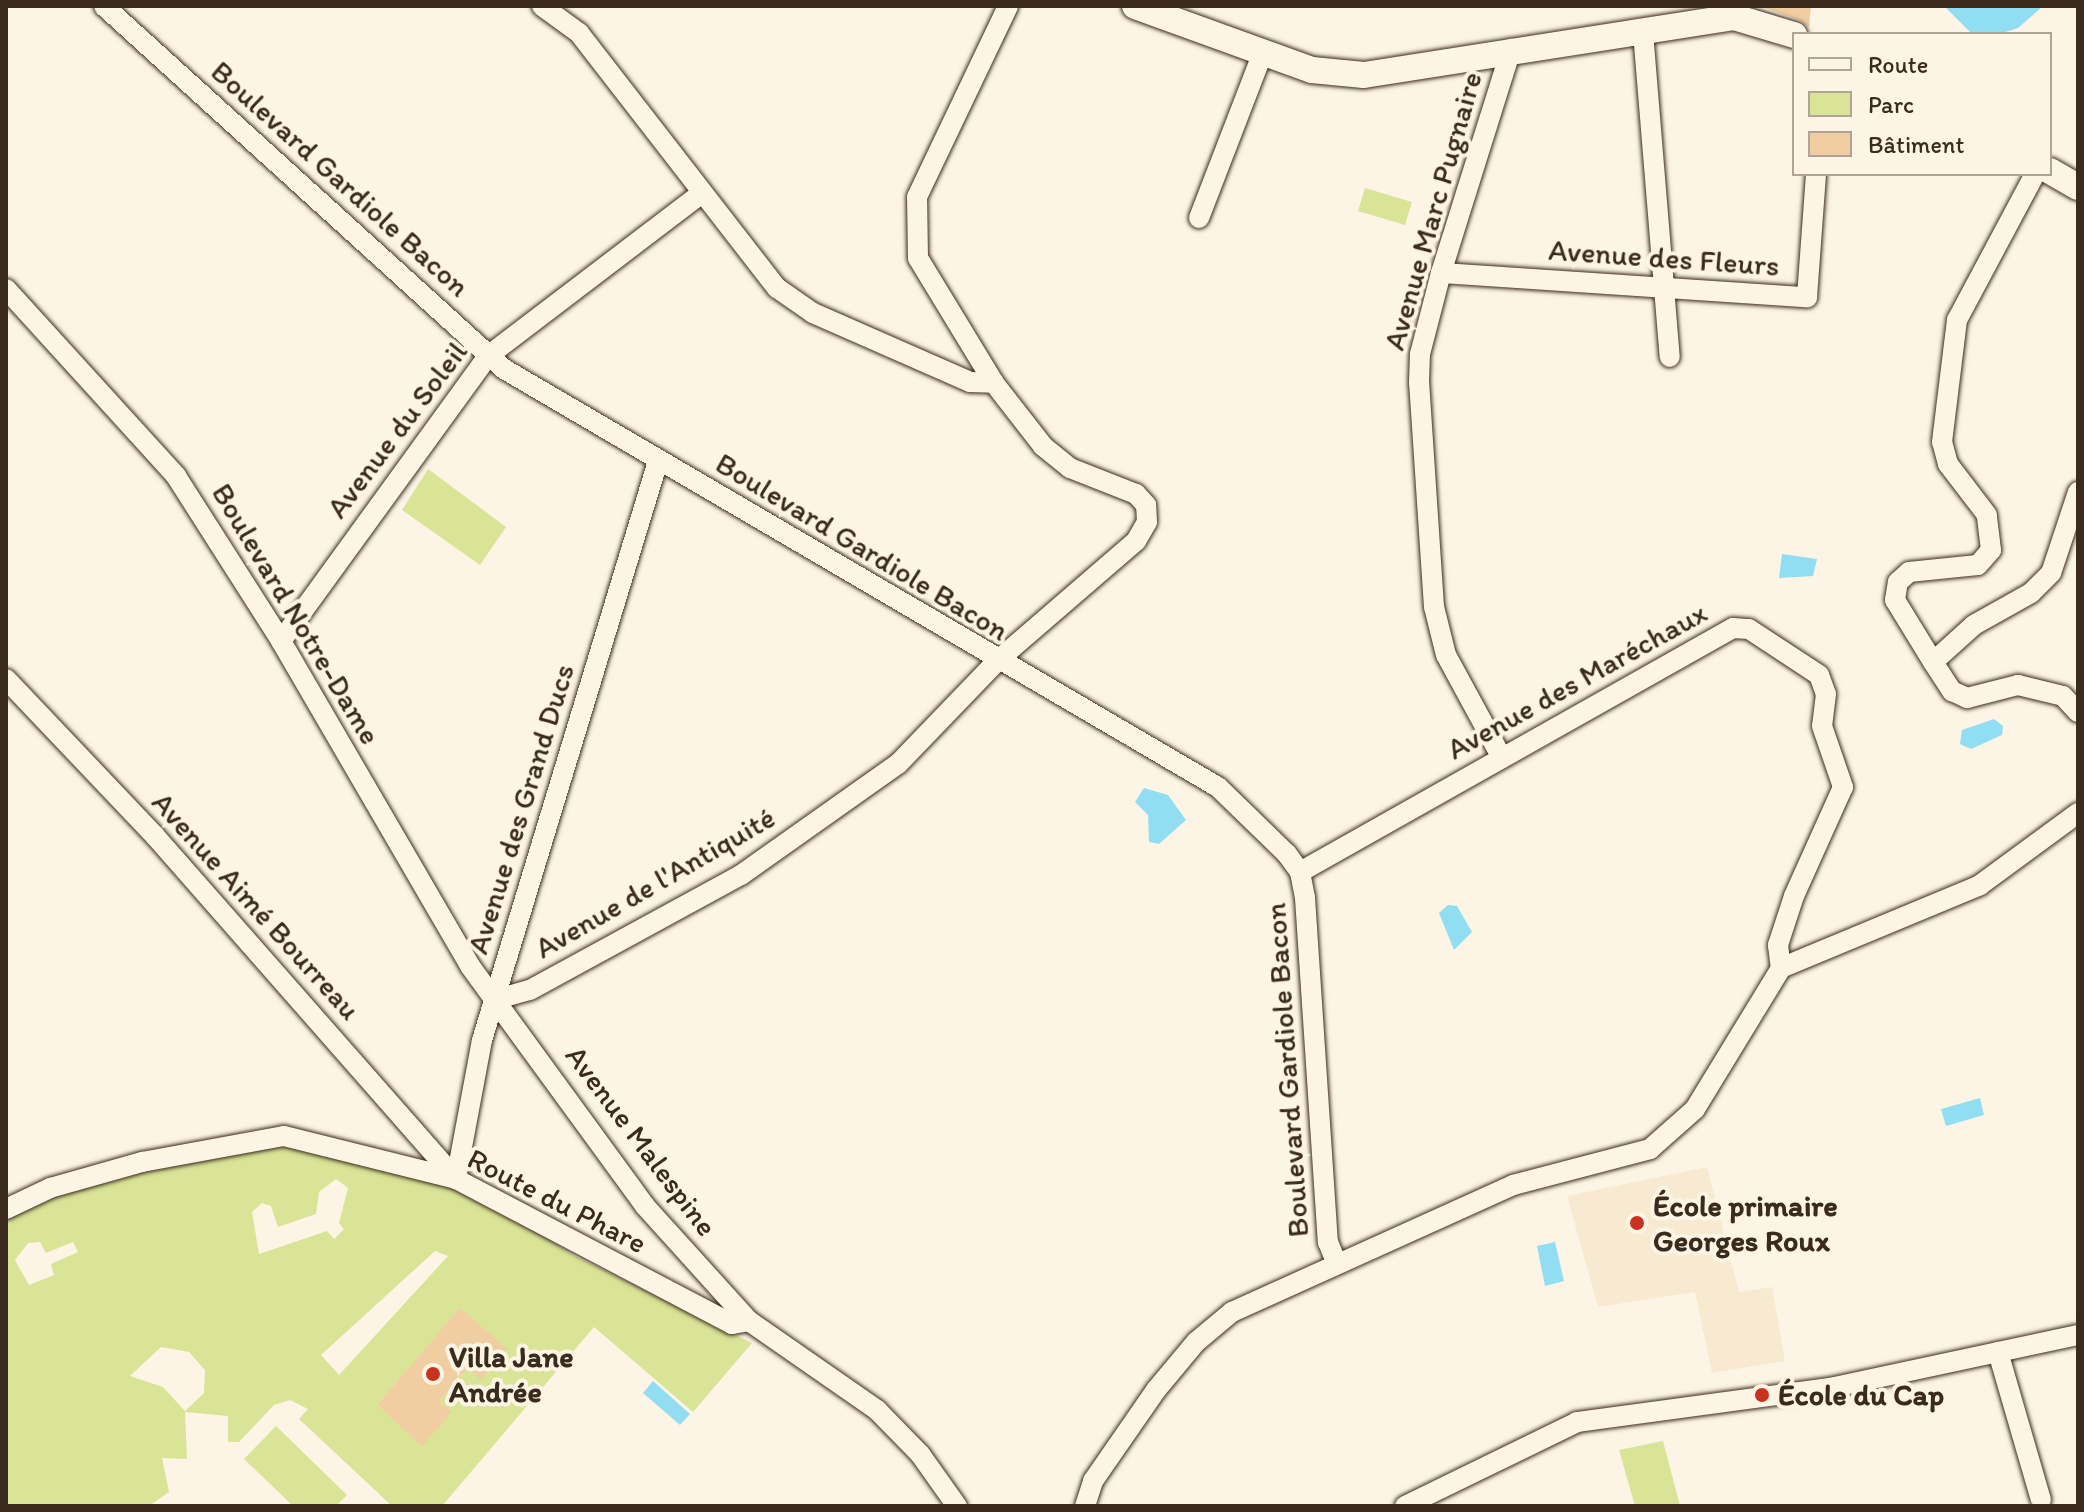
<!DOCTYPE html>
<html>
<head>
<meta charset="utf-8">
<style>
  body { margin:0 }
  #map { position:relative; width:2084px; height:1512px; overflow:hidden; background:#fcf5e5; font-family:Itim,sans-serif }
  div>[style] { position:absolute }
  .built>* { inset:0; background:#f8e9d1 }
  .green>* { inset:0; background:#d9e497 }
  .water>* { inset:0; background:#91ddf2 }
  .building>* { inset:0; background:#f0cea1 }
  .roads { filter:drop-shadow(0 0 2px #3b2a1e) drop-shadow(0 0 2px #3b2a1e) }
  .minor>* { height:20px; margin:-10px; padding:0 10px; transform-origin:10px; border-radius:10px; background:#fcf5e5 }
  .tertiary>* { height:26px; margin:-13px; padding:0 13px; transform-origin:13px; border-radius:13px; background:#fcf5e5 }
  .dots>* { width:22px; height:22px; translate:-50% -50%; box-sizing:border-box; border:4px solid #fcf5e5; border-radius:50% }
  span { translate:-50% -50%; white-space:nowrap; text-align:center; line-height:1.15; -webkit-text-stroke:8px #fcf5e5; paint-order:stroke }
  .street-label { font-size:30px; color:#3b2a1e }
  .poi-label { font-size:30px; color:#3b2a1e; font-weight:700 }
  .left { translate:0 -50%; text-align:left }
  .frame { position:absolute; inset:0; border:8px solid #3b2a1e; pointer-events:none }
  .legend { position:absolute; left:1792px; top:32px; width:260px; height:144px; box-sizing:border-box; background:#fcf5e5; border:2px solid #afa495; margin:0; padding:10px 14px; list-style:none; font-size:24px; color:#3b2a1e }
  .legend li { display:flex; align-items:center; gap:16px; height:40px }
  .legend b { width:40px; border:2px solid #afa495 }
</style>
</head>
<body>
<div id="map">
  <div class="built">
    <div style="clip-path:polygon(1707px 1167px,1739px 1292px,1772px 1287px,1785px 1361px,1712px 1373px,1695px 1292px,1598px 1307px,1567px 1196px)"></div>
  </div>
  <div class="green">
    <div style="clip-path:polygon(1365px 188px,1412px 202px,1405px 225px,1358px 211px)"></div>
    <div style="clip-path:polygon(428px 469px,506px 527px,480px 565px,402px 510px)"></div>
    <div style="clip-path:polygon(evenodd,251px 1137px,456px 1179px,573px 1255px,752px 1343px,693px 1412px,594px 1327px,442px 1506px,392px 1506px,299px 1419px,308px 1409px,290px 1400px,274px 1405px,239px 1442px,228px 1442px,228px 1416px,185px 1412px,187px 1459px,162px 1458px,169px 1492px,149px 1506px,6px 1506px,6px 1209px,251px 1137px,336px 1179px,348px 1188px,339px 1223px,344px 1229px,334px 1239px,327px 1231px,259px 1254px,252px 1212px,262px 1203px,271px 1206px,278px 1227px,316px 1214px,319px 1192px,336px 1179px,251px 1137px,40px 1242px,46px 1253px,73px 1242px,78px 1252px,51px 1264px,54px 1275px,29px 1285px,15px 1260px,28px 1243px,40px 1242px,251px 1137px,435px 1251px,448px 1256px,339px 1375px,321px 1355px,435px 1251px,251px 1137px,461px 1309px,481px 1379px,468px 1368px,439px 1401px,422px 1445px,377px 1405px,461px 1309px,251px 1137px,161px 1347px,189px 1352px,205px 1370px,204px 1393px,185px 1411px,163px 1387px,130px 1376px,161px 1347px)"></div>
    <div style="clip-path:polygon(276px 1426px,347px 1495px,336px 1506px,293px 1506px,244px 1459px)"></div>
    <div style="clip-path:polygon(1663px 1441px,1680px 1506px,1635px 1506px,1619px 1450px)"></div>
  </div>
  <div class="water">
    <div style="clip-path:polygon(1944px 6px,2043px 6px,2018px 28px,1999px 34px,1972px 34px)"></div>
    <div style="clip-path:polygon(1782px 554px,1817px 559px,1813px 576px,1779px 578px)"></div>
    <div style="clip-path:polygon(1994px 719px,2003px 726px,2002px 735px,1971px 749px,1960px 744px,1962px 730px)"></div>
    <div style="clip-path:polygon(1144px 788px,1168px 795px,1186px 820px,1159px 844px,1149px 842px,1148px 815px,1135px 802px)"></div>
    <div style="clip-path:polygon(1448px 905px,1457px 906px,1472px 932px,1454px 950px,1439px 913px)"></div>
    <div style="clip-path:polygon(1980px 1098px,1984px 1115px,1946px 1126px,1941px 1109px)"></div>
    <div style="clip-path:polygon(1555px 1242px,1564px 1281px,1545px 1286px,1537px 1246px)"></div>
    <div style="clip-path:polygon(653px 1381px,690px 1414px,680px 1425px,643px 1393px)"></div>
  </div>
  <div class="building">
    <div style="clip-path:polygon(1760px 6px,1811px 6px,1809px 27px,1799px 20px)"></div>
    <div style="clip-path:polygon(460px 1308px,507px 1349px,481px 1380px,468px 1368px,439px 1401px,452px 1412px,422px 1446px,377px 1405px)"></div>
  </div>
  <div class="roads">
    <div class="minor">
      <div style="left:104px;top:6px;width:540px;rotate:42.22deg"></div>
      <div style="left:504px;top:369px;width:827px;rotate:30.35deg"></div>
      <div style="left:1218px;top:787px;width:96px;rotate:44.2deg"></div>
      <div style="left:1287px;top:854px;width:22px;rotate:54deg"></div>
      <div style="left:1300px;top:872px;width:26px;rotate:79deg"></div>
      <div style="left:1305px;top:898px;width:345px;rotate:86.2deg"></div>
      <div style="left:1328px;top:1242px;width:22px;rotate:68deg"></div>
      <div style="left:542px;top:6px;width:46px;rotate:36.1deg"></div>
      <div style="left:579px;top:33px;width:323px;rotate:52.2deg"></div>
      <div style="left:777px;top:288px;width:44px;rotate:34.8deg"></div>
      <div style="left:813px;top:313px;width:171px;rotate:23.7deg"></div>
      <div style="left:970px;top:382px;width:24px;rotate:2deg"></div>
      <div style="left:1643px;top:32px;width:326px;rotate:85.3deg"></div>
      <div style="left:1199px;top:218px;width:175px;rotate:-68.9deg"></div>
      <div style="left:1441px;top:273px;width:367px;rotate:3.8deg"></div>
      <div style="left:1807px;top:297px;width:123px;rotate:-85.8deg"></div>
      <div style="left:6px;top:289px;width:253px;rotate:47.7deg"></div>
      <div style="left:176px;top:476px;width:196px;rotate:57.5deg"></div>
      <div style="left:281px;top:641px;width:376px;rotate:59.8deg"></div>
      <div style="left:470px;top:966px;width:297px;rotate:53.9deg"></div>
      <div style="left:645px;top:1206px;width:155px;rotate:47.9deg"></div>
      <div style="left:749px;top:1321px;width:156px;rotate:34.8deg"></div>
      <div style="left:877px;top:1410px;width:62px;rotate:45.7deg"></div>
      <div style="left:920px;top:1454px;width:64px;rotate:54.6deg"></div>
      <div style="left:2078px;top:492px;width:85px;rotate:108.4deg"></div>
      <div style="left:2051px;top:573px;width:28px;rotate:135deg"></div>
      <div style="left:2031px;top:593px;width:65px;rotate:150.7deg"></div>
      <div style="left:1974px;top:625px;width:55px;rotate:137.9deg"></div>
      <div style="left:1933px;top:662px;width:35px;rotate:57deg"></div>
      <div style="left:1952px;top:691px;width:17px;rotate:25deg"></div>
      <div style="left:1967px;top:698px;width:53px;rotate:-14.3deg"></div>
      <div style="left:2018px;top:685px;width:46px;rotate:13.7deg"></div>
      <div style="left:2063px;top:696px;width:22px;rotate:47deg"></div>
      <div style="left:281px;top:641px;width:352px;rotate:-54deg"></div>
      <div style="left:488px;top:356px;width:268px;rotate:-37.3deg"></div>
      <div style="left:1933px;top:662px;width:73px;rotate:-121.5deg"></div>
      <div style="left:1895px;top:600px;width:18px;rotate:-81deg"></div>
      <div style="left:1898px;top:582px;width:15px;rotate:-42deg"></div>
      <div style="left:1909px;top:572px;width:69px;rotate:-5.8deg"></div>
      <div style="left:1978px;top:565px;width:20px;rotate:-49deg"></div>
      <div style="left:1991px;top:550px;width:35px;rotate:-97deg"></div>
      <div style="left:1987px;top:515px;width:64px;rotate:-127.4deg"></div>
      <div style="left:1948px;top:464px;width:23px;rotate:-105deg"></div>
      <div style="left:1942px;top:442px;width:123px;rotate:-83deg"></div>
      <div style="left:1957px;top:320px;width:166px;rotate:-61.9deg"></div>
      <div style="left:6px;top:679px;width:216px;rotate:46.5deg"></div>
      <div style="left:155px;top:836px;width:456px;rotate:48.7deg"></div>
      <div style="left:1502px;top:758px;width:117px;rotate:-118.5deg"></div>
      <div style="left:1446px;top:655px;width:49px;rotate:-104deg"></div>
      <div style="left:1434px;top:607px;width:225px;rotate:-93.8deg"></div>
      <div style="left:1419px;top:382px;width:28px;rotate:-88deg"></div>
      <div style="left:1420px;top:354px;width:84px;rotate:-75.5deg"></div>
      <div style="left:1441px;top:273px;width:235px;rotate:-72.6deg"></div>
      <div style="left:1300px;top:872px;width:497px;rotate:-29.4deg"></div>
      <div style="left:1733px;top:628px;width:16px;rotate:4deg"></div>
      <div style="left:1749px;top:629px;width:84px;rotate:33.3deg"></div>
      <div style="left:1819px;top:675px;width:20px;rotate:70deg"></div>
      <div style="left:1826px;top:694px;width:32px;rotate:97deg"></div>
      <div style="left:1822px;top:726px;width:65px;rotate:71deg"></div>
      <div style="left:1843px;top:787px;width:120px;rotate:114.2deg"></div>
      <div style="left:1794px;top:896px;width:52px;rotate:108.1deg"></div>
      <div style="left:1778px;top:945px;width:23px;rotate:83deg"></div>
      <div style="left:494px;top:1000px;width:37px;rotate:-16deg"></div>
      <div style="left:530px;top:990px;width:240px;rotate:-28.6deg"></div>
      <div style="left:741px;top:875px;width:192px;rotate:-35.3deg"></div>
      <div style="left:898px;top:764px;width:143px;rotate:-46.1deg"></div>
      <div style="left:997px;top:661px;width:184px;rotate:-40.8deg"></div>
      <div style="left:1136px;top:541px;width:22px;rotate:-60deg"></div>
      <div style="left:1147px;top:522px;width:17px;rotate:-93deg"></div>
      <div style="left:1146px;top:505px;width:15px;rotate:-132deg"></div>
      <div style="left:1136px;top:494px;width:71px;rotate:-158.5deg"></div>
      <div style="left:1070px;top:468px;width:35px;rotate:-141deg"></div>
      <div style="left:1043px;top:446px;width:80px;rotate:-127.9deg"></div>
      <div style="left:994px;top:383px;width:146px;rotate:-121.3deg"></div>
      <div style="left:918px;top:258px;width:61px;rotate:-90.9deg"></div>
      <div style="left:917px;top:197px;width:212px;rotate:-64.5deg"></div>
      <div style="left:456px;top:1179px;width:141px;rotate:-79.4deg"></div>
      <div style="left:482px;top:1040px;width:605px;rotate:-73.09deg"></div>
      <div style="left:6px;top:1209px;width:49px;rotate:-25.5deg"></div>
      <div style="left:50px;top:1188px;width:96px;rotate:-15.8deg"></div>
      <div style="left:142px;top:1162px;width:144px;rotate:-10.4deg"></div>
      <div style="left:284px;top:1136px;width:177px;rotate:14deg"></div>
      <div style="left:456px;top:1179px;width:312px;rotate:27.7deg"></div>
      <div style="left:732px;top:1324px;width:17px;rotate:-10deg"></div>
      <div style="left:1998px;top:1352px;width:154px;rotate:73.8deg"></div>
      <div style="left:1085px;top:1506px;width:26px;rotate:-72deg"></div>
      <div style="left:1093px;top:1481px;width:111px;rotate:-55.3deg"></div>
      <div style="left:1156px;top:1390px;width:62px;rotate:-50.2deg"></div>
      <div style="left:1196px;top:1342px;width:47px;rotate:-39.8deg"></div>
      <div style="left:1232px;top:1312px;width:308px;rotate:-24.3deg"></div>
      <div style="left:1513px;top:1185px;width:142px;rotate:-14.7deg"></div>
      <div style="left:1650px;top:1149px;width:60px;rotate:-41.6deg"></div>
      <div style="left:1695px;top:1109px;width:165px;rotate:-58.6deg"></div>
      <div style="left:1781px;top:968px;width:216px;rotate:-22.6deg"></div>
      <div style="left:1980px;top:885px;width:122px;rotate:-36.3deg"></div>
      <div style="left:1405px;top:1506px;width:191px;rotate:-26deg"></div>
      <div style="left:1577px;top:1422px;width:260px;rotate:-7.7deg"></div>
      <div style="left:1835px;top:1387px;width:249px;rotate:-12.1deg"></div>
    </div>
    <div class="tertiary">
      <div style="left:1135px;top:6px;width:188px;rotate:19.9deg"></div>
      <div style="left:1312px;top:70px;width:52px;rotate:5.5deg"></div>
      <div style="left:1364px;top:75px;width:375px;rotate:-8.9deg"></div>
      <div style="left:1734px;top:17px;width:63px;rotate:16.7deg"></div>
      <div style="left:2050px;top:171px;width:32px;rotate:30deg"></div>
    </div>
  </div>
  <div class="dots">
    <div style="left:1637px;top:1223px;background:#c8321e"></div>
    <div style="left:433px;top:1374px;background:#c8321e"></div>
    <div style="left:1762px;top:1395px;background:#c8321e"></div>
  </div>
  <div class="street-label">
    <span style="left:340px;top:179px;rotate:42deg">Boulevard Gardiole Bacon</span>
    <span style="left:1433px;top:211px;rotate:-74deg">Avenue Marc Pugnaire</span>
    <span style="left:1664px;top:258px;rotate:4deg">Avenue des Fleurs</span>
    <span style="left:397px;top:430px;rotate:-53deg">Avenue du Soleil</span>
    <span style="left:862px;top:547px;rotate:31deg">Boulevard Gardiole Bacon</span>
    <span style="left:296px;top:614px;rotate:59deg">Boulevard Notre-Dame</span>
    <span style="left:1577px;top:681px;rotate:-29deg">Avenue des Maréchaux</span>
    <span style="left:521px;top:809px;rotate:-73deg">Avenue des Grand Ducs</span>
    <span style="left:655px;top:883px;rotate:-30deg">Avenue de l'Antiquité</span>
    <span style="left:256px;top:906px;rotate:48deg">Avenue Aimé Bourreau</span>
    <span style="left:1287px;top:1070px;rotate:-94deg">Boulevard Gardiole Bacon</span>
    <span style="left:641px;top:1141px;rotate:53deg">Avenue Malespine</span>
    <span style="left:557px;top:1201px;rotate:27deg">Route du Phare</span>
  </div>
  <div class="poi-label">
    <span class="left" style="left:1653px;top:1223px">École primaire<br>Georges Roux</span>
    <span class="left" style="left:449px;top:1374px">Villa Jane<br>Andrée</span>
    <span class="left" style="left:1778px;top:1395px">École du Cap</span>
  </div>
  <div class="frame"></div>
  <ul class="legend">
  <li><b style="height:10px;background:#fcf5e5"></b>Route</li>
  <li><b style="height:22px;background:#d9e497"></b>Parc</li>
  <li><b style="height:22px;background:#f0cea1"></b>Bâtiment</li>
  </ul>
</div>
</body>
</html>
